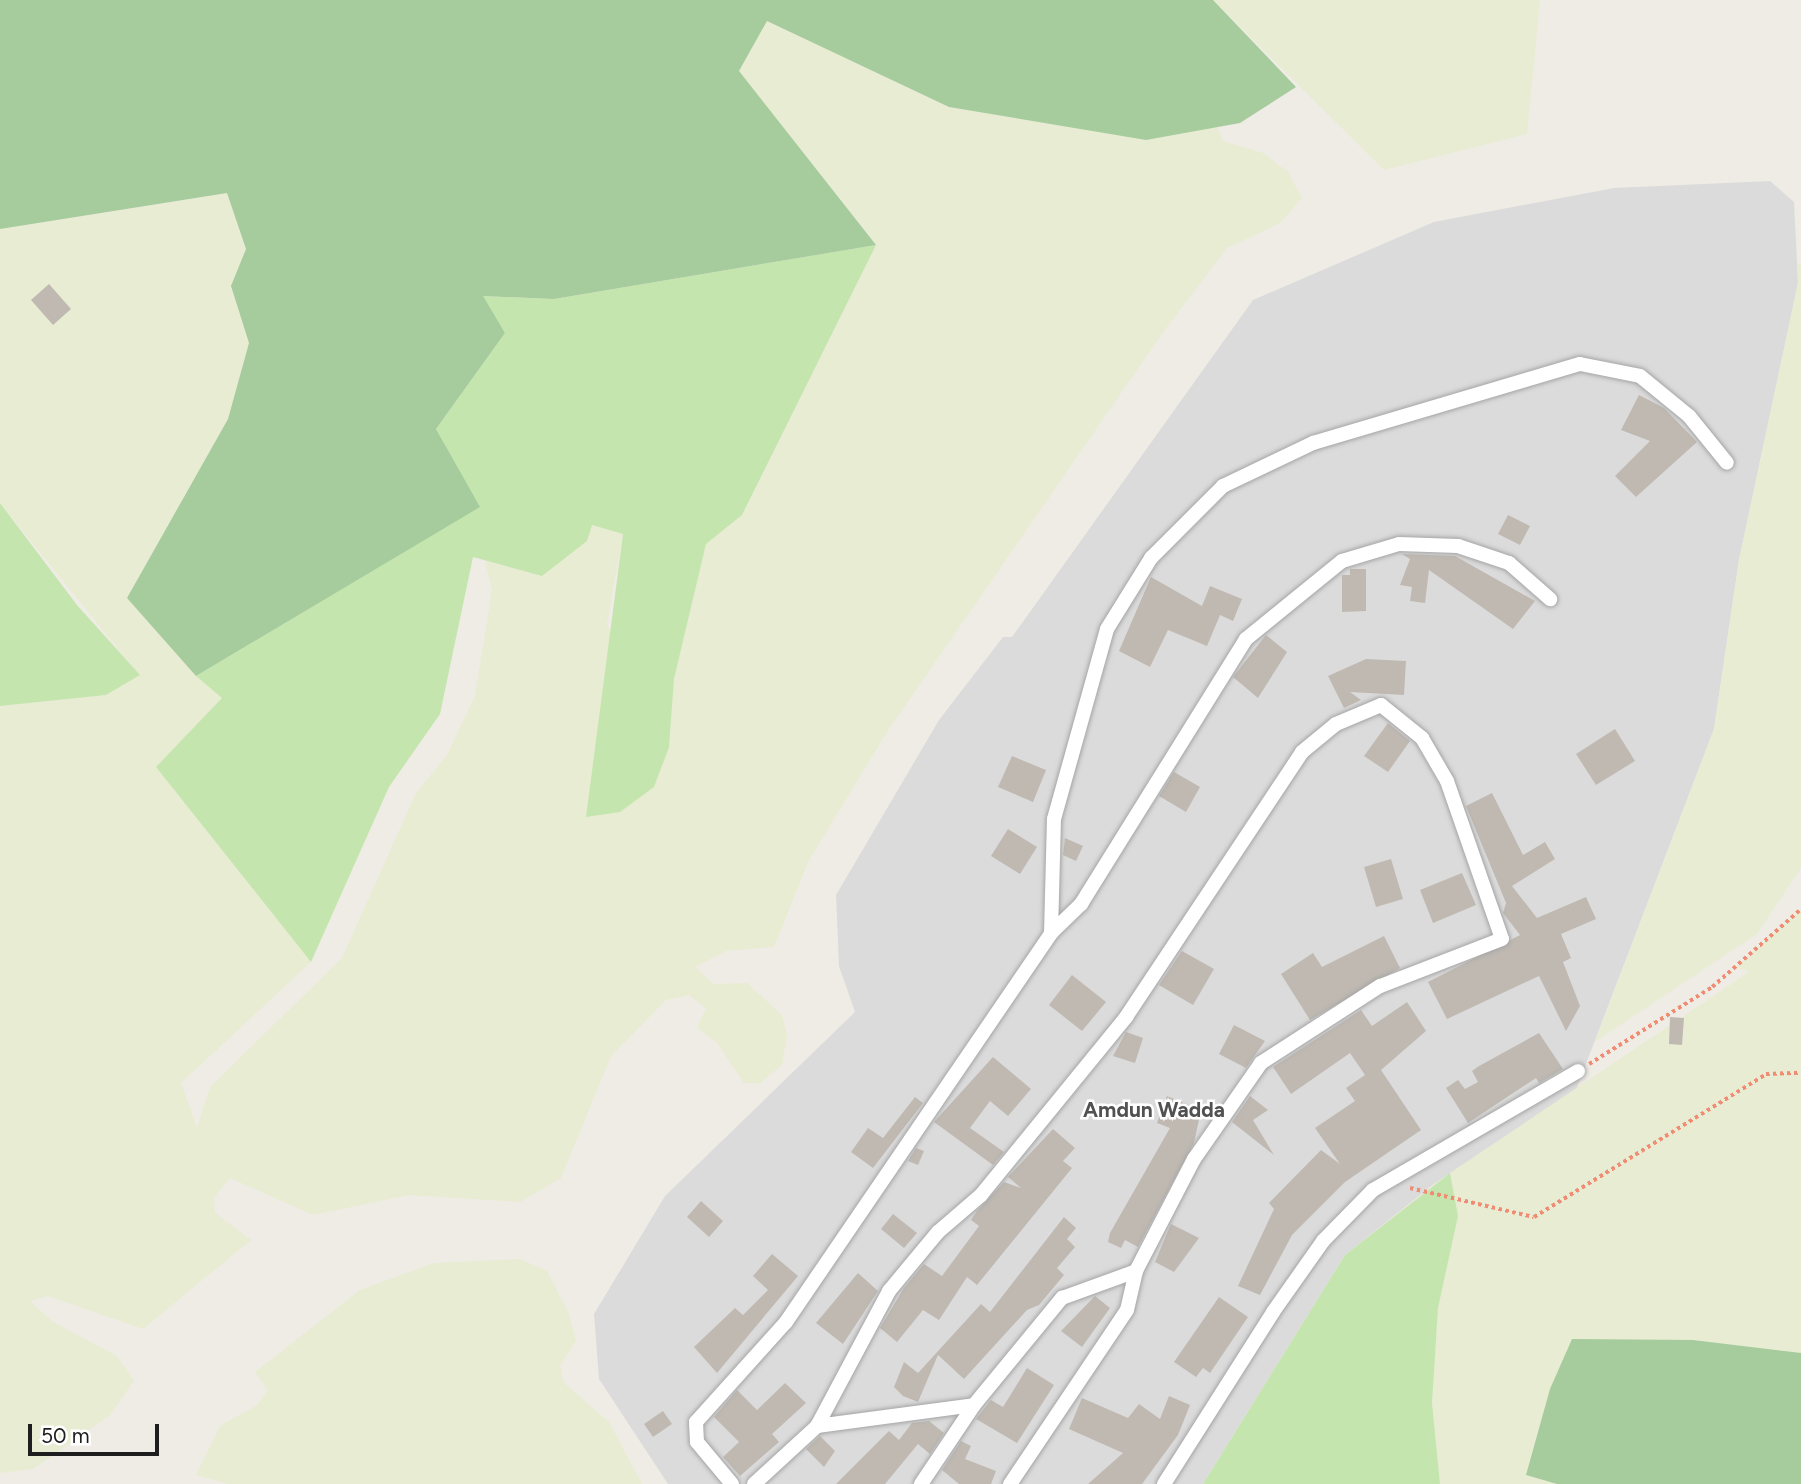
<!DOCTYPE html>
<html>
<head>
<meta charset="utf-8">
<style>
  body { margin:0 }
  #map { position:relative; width:1801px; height:1484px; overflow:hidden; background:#efece5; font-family:Figtree,sans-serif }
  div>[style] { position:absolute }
  .residential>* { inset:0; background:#dcdbdb }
  .farmland>* { inset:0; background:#e8ecd2 }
  .grass>* { inset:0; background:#c5e5ae }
  .forest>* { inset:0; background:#a6cb9d }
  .building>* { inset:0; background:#bfb9b2 }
  .path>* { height:3.5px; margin-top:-1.75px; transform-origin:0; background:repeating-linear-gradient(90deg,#f08c74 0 3.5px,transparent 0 7px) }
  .roads { filter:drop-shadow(0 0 2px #a5a5a5) drop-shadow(0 0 2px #a5a5a5) }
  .street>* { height:14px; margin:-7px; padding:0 7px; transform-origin:7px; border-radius:7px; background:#fff }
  span { translate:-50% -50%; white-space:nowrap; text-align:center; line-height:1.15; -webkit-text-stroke:5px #fff; paint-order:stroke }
  .neighbourhood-label { font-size:21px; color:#515151; font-weight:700 }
  .scale { position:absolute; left:28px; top:1424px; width:131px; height:32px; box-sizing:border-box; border:4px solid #1e1e1e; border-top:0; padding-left:9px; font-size:21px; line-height:24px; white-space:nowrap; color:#1e1e1e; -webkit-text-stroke:5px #fff; paint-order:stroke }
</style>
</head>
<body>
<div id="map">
  <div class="residential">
    <div style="clip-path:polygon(1770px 181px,1794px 202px,1798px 283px,1739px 560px,1714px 729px,1576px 1090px,1434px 1184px,1345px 1255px,1203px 1484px,668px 1484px,599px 1379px,594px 1314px,665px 1196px,855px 1012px,839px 966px,836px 895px,939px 720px,1003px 637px,1012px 637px,1253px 300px,1434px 222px,1614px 188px)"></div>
  </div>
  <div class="farmland">
    <div style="clip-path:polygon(1213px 0,1540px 0,1527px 134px,1384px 170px)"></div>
    <div style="clip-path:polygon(767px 21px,949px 107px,1146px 140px,1217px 127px,1223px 141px,1263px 153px,1288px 172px,1302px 198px,1280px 223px,1227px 248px,1166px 328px,889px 729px,809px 860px,774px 947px,726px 951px,695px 967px,714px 984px,747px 983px,782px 1015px,787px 1036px,782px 1065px,760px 1083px,744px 1083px,717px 1043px,697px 1028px,706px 1008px,689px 995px,666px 1000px,611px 1056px,561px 1178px,520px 1202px,409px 1195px,313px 1215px,230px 1178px,214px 1197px,215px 1213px,251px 1240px,143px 1329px,48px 1296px,30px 1301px,53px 1322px,117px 1356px,134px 1381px,109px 1416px,33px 1469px,0 1473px,0 706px,106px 695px,139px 675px,0 503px,0 229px,227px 193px,246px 249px,231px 286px,249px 343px,228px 419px,127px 598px,223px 698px,156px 767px,311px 962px,181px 1083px,197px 1128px,210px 1087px,342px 958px,416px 793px,447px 755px,475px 696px,492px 590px,485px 561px,542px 576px,592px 525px,623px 534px,607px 624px,669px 747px,674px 679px,706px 544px,742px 515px,876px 245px,739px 71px)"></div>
    <div style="clip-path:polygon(1797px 263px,1801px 264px,1801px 868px,1757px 934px,1595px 1042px,1714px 729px,1739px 560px,1798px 283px)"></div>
    <div style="clip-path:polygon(1801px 909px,1801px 1353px,1693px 1340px,1550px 1389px,1526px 1475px,1557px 1484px,1440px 1484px,1432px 1403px,1438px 1308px,1458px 1216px,1450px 1173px,1749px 972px,1736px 967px)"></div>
    <div style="clip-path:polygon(520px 1259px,547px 1271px,569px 1314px,576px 1340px,560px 1366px,563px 1382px,609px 1422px,642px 1484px,228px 1484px,196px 1475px,220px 1426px,257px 1405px,268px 1390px,255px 1372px,360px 1290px,434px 1263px)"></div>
  </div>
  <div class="grass">
    <div style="clip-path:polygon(876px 245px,742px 515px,706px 544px,674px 679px,669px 747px,654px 787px,620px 812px,586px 817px,623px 534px,592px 525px,587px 541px,542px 576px,473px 557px,440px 714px,389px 787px,311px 962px,156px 767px,222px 698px,196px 676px,479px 507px,436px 429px,505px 333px,482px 296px,554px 299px)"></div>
    <div style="clip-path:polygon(0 503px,77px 605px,140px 675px,106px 695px,0 706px)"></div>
    <div style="clip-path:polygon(1450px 1173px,1458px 1216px,1438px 1308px,1432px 1403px,1440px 1484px,1203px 1484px,1345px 1255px)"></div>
  </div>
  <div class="forest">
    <div style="clip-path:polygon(0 0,1213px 0,1296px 87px,1240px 123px,1146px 140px,949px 107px,767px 21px,739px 71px,876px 245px,554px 299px,483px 296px,505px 333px,436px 429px,480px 507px,196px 676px,127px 598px,228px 419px,249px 343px,231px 286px,246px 249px,227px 193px,0 229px)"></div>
    <div style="clip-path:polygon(1572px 1339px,1693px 1340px,1801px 1353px,1801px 1484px,1557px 1484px,1526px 1475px,1550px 1389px)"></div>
  </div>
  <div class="building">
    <div style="clip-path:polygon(49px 284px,71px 309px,53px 325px,31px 300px)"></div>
    <div style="clip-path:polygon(1639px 395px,1664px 408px,1697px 442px,1636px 497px,1615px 476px,1650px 441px,1621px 430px)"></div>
    <div style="clip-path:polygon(1508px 515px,1530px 526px,1520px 545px,1498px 534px)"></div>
    <div style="clip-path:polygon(1402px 554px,1455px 556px,1535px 601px,1513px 629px,1429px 570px,1425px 603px,1410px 601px,1412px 587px,1400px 585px,1410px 559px)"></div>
    <div style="clip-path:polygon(1350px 569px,1366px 569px,1366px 611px,1342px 612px,1342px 575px,1350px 575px)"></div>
    <div style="clip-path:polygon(1151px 577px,1202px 606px,1210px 586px,1242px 599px,1233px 621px,1220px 615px,1207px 646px,1168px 630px,1150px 667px,1119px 651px)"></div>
    <div style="clip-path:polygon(1266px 635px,1287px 652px,1258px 698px,1233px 677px)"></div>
    <div style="clip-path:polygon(1366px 659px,1406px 661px,1404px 695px,1350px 692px,1361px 700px,1344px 708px,1328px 676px)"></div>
    <div style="clip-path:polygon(1388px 723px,1410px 741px,1388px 772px,1364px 756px)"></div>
    <div style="clip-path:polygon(1615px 729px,1635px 761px,1596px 785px,1576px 754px)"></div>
    <div style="clip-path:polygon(1012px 756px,1046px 770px,1033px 802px,998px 787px)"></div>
    <div style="clip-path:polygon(1174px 772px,1200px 787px,1186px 812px,1159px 796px)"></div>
    <div style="clip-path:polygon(1492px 793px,1523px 855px,1545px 842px,1555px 859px,1512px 886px,1537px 918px,1586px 897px,1596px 919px,1561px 934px,1571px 958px,1563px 962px,1580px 1006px,1566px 1031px,1539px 976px,1447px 1019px,1428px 982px,1520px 935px,1503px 913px,1506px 903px,1466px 806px)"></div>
    <div style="clip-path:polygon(1008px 829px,1037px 847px,1020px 874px,991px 856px)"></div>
    <div style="clip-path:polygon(1065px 838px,1083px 846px,1076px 861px,1063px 855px)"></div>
    <div style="clip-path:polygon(1391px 859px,1403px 899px,1376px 907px,1364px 867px)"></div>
    <div style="clip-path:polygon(1462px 873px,1476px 905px,1433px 923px,1420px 890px)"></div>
    <div style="clip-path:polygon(1384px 936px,1400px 968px,1310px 1020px,1281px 974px,1313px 953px,1322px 967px)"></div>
    <div style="clip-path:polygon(1182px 951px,1214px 969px,1193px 1005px,1159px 985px)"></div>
    <div style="clip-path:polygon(1072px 975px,1106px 1002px,1082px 1031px,1049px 1005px)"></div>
    <div style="clip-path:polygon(1407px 1002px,1426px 1031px,1381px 1070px,1421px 1130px,1345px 1182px,1292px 1235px,1260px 1295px,1238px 1286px,1274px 1209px,1269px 1203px,1321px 1150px,1340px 1164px,1315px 1128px,1355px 1101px,1346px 1088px,1365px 1075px,1350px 1053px,1291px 1094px,1273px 1067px,1361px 1010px,1372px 1026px)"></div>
    <div style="clip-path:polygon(1670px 1017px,1684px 1018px,1682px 1045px,1669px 1044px)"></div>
    <div style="clip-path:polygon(1234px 1025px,1265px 1041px,1246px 1068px,1219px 1054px)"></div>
    <div style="clip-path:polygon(1126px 1032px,1143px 1038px,1135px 1063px,1113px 1056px)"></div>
    <div style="clip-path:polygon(1539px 1033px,1563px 1069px,1539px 1083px,1536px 1078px,1468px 1123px,1446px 1088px,1458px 1080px,1465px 1089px,1478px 1082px,1472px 1071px,1479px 1066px)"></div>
    <div style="clip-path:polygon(993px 1057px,1031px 1089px,1008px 1116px,990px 1101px,970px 1128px,1004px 1152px,993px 1165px,934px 1122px)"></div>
    <div style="clip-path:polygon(1167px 1096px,1201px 1110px,1194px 1143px,1138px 1247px,1125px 1240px,1121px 1248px,1108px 1242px,1110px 1233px,1170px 1128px,1157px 1123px)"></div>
    <div style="clip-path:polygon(1250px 1096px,1268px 1110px,1253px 1120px,1274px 1155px,1232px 1122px)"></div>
    <div style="clip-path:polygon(915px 1097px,923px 1103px,873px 1168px,851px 1152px,868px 1128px,883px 1138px)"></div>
    <div style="clip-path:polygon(1053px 1129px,1075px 1148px,1063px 1161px,1072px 1168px,977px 1285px,967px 1277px,939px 1320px,923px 1310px,897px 1342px,880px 1328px,904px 1288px,924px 1264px,942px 1276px,979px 1226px,971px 1220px,977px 1211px,1004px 1182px,1021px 1188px,1008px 1177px)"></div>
    <div style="clip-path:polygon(916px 1148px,924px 1151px,918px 1165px,908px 1161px)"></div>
    <div style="clip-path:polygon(701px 1201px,723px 1221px,709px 1237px,687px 1217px)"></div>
    <div style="clip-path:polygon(893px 1214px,917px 1233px,904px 1248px,881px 1229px)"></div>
    <div style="clip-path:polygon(1064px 1217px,1076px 1228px,1067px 1239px,1075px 1247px,1057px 1268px,1064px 1275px,1039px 1305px,1027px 1310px,964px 1379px,938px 1355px,918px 1402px,903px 1396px,894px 1387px,904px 1362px,918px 1373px,981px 1304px,990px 1312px)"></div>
    <div style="clip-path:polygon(1171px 1224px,1199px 1238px,1174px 1272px,1155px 1262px)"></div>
    <div style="clip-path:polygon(772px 1254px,798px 1276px,717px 1373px,694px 1347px,735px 1308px,743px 1315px,768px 1290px,753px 1276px)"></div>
    <div style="clip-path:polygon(858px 1273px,878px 1291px,843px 1344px,816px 1323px)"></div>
    <div style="clip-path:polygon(1095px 1296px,1110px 1308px,1082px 1347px,1061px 1331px)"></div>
    <div style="clip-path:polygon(1219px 1297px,1248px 1317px,1210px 1373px,1203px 1368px,1196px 1377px,1174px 1362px)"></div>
    <div style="clip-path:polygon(1027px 1368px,1054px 1385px,1017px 1443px,976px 1419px,991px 1400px,1003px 1407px)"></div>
    <div style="clip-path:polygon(785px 1383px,806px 1403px,772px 1434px,779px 1442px,740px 1476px,723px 1457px,739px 1442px,714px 1417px,737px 1390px,757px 1410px)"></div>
    <div style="clip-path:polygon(1169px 1396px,1190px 1405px,1178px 1435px,1142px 1484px,1088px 1484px,1123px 1453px,1069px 1429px,1082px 1398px,1128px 1418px,1139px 1404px,1160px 1419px)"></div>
    <div style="clip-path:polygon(663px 1411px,672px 1424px,653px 1437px,644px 1424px)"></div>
    <div style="clip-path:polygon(929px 1421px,944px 1433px,930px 1454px,918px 1444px,885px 1484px,836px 1484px,889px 1431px,899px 1440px,912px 1423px)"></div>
    <div style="clip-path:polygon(820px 1436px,835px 1451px,824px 1467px,806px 1449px)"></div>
    <div style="clip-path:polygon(961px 1441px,971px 1446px,965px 1459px,996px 1471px,991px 1484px,959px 1484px,942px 1470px)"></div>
  </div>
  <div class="path">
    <div style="left:1589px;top:1064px;width:145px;rotate:-32deg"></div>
    <div style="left:1712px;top:987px;width:118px;rotate:-41.2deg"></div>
    <div style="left:1410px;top:1188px;width:127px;rotate:13.2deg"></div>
    <div style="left:1534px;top:1217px;width:273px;rotate:-31.6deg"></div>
    <div style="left:1766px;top:1074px;width:35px;rotate:-2deg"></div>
  </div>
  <div class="roads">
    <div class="street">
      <div style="left:1051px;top:933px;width:114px;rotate:-88.5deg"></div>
      <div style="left:1054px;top:819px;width:197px;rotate:-74.4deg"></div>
      <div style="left:1107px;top:629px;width:84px;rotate:-58.2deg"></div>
      <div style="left:1151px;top:558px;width:102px;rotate:-45deg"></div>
      <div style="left:1223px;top:486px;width:100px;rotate:-25.5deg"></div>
      <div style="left:1313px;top:443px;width:278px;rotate:-16.5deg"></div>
      <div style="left:1580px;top:364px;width:61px;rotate:11.3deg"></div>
      <div style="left:1640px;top:376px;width:63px;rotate:39.2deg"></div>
      <div style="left:1689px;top:416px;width:60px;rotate:51deg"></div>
      <div style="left:817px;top:1426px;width:153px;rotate:-61.9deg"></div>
      <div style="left:889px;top:1291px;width:77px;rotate:-50.3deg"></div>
      <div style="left:938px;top:1232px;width:57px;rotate:-40.7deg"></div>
      <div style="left:981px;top:1195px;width:230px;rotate:-50.8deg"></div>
      <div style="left:1126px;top:1017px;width:318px;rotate:-56.4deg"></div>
      <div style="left:1302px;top:752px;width:44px;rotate:-39.5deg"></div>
      <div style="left:1336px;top:724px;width:49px;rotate:-22.9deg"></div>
      <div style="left:1381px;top:705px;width:53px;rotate:38.8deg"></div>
      <div style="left:1422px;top:738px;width:50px;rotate:59.8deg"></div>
      <div style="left:1447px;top:781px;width:167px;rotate:70.8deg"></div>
      <div style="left:1502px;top:939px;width:131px;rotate:158.9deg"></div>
      <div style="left:1380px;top:986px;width:142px;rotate:147.1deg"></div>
      <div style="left:1261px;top:1063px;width:117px;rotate:124.9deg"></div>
      <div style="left:1194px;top:1159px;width:126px;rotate:117.4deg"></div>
      <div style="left:1136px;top:1271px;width:40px;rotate:103deg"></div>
      <div style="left:1127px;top:1310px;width:210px;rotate:123.9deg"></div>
      <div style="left:732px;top:1484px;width:55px;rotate:-129.8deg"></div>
      <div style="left:697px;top:1442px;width:20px;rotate:-93deg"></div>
      <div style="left:696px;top:1422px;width:135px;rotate:-48deg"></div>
      <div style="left:786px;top:1322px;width:471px;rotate:-55.7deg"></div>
      <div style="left:1051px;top:933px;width:42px;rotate:-44deg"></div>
      <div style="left:1081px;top:904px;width:312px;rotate:-58.1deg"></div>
      <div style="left:1246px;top:639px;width:124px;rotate:-39.1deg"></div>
      <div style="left:1342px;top:561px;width:59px;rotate:-16.6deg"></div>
      <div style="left:1399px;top:544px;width:59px;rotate:1.9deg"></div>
      <div style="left:1458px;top:546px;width:54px;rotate:18.4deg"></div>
      <div style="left:1509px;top:563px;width:55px;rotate:41.3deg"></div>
      <div style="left:754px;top:1484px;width:86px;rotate:-42.6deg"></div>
      <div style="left:817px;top:1426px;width:158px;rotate:-7.6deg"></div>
      <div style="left:921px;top:1484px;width:95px;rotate:-56.1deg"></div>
      <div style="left:974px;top:1405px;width:139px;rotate:-50.6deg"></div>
      <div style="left:1062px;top:1298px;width:79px;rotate:-20deg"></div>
      <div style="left:1164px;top:1484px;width:204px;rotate:-57.6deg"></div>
      <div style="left:1273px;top:1312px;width:87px;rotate:-54.8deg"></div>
      <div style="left:1323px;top:1241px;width:71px;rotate:-45.6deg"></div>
      <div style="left:1373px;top:1190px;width:237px;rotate:-30.1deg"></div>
    </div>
  </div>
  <div class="neighbourhood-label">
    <span style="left:1154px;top:1110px">Amdun Wadda</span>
  </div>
  <div class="scale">50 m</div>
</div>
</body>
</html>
